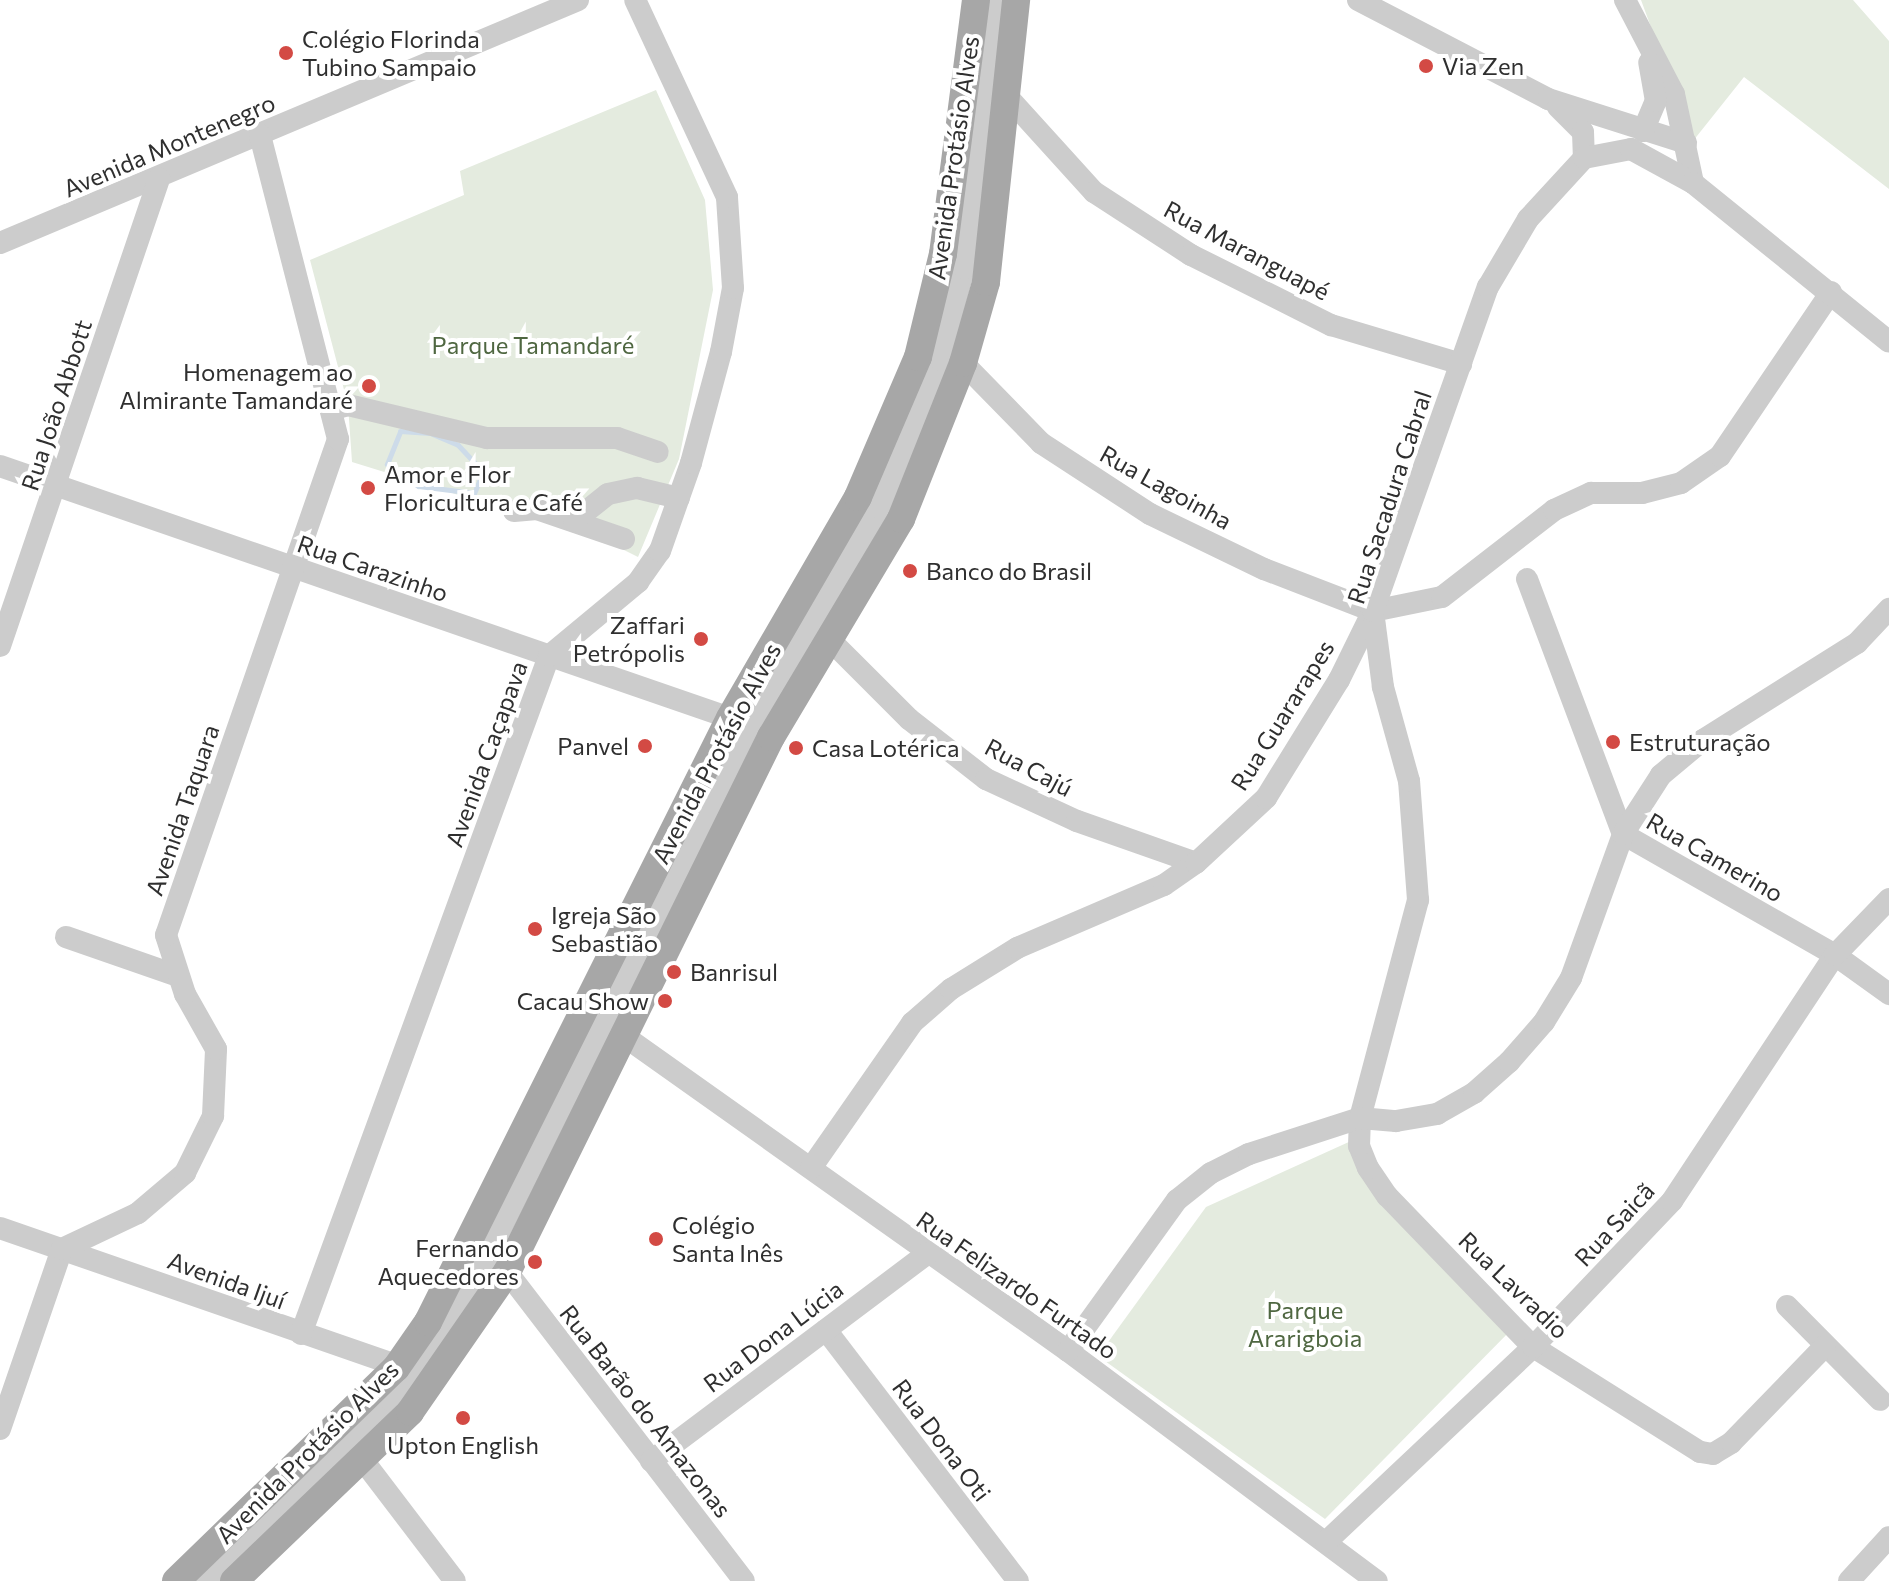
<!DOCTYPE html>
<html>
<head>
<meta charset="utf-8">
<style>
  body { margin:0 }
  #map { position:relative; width:1889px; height:1581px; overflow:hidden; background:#fff; font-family:Commissioner,sans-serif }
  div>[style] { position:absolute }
  .green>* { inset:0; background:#e4ebdf }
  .stream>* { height:5px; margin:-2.5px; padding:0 2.5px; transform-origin:2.5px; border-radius:2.5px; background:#cddbe9 }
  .minor>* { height:22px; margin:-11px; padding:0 11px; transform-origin:11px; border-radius:11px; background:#ccc }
  .major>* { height:28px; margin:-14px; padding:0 14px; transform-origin:14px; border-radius:14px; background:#a7a7a7 }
  .dots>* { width:22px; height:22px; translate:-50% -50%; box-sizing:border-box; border:4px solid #fff; border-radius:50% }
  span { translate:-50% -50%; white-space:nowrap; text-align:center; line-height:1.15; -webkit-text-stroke:8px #fff; paint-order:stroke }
  .poi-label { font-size:24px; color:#2f2f2f }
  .left { translate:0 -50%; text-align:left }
  .right { translate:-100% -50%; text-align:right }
  .street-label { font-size:24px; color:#2f2f2f }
  .park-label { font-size:24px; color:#4f6741 }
</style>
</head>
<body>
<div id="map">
  <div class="green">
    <div style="clip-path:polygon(1641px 0,1853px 0,1889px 41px,1889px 189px,1744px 77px,1693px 141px)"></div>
    <div style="clip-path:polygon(656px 90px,705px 200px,713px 290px,679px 459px,638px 557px,604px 540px,352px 462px,348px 405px,310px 260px,464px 195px,460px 171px)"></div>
    <div style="clip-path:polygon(1351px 1141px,1514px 1327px,1325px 1519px,1098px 1356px,1206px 1207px)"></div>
  </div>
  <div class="stream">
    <div style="left:400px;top:431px;width:30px;rotate:4deg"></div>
    <div style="left:430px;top:433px;width:30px;rotate:23deg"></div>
    <div style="left:458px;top:445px;width:37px;rotate:47deg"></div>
    <div style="left:483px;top:472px;width:23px;rotate:113deg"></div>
    <div style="left:474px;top:493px;width:56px;rotate:-172.9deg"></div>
    <div style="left:418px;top:486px;width:38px;rotate:-145deg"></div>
    <div style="left:387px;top:464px;width:35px;rotate:-68deg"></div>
  </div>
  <div class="minor">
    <div style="left:1358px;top:0;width:214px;rotate:27.5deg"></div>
    <div style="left:1548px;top:99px;width:145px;rotate:17.7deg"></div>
    <div style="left:1625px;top:0;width:106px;rotate:62.5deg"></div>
    <div style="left:1674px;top:94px;width:91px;rotate:77.9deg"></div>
    <div style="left:1006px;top:95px;width:131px;rotate:47.8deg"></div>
    <div style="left:1094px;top:192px;width:116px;rotate:33deg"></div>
    <div style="left:1191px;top:255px;width:157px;rotate:26.6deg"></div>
    <div style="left:1331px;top:325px;width:136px;rotate:16.7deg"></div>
    <div style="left:1558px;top:107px;width:35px;rotate:45deg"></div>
    <div style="left:1583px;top:132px;width:26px;rotate:88deg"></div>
    <div style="left:1643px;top:131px;width:33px;rotate:-67deg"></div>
    <div style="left:1656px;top:101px;width:39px;rotate:-100deg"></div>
    <div style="left:0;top:243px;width:627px;rotate:-22.8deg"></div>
    <div style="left:963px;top:363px;width:112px;rotate:45.7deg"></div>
    <div style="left:1041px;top:443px;width:130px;rotate:33.1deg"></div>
    <div style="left:1150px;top:514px;width:127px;rotate:25.8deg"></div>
    <div style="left:1264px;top:569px;width:117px;rotate:21.1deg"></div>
    <div style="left:331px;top:410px;width:18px;rotate:-16deg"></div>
    <div style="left:348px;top:405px;width:143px;rotate:13.4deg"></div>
    <div style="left:487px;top:438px;width:130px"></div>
    <div style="left:617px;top:438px;width:43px;rotate:18.9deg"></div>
    <div style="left:0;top:466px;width:772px;rotate:19.04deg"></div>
    <div style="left:730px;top:718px;width:16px;rotate:105deg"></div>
    <div style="left:514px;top:511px;width:23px;rotate:-5deg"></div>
    <div style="left:537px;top:509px;width:92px;rotate:19deg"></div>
    <div style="left:574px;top:521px;width:43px;rotate:-38.5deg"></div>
    <div style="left:608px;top:494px;width:30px;rotate:-12deg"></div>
    <div style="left:637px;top:488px;width:43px;rotate:13.4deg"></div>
    <div style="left:1527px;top:579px;width:272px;rotate:69.4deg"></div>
    <div style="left:1623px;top:834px;width:244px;rotate:29.7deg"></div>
    <div style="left:1835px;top:955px;width:67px;rotate:35.8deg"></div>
    <div style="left:1373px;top:611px;width:70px;rotate:-11.5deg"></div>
    <div style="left:1442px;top:597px;width:142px;rotate:-37.8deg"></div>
    <div style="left:1554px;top:510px;width:41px;rotate:-24.7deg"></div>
    <div style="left:1591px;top:493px;width:51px"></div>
    <div style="left:1642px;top:493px;width:40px;rotate:-14.4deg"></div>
    <div style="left:1681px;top:483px;width:47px;rotate:-34.7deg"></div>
    <div style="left:1720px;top:456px;width:198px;rotate:-55.9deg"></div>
    <div style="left:829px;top:639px;width:113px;rotate:45deg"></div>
    <div style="left:909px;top:719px;width:98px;rotate:37.9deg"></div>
    <div style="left:986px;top:779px;width:100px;rotate:24.8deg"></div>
    <div style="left:1077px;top:821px;width:126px;rotate:19.4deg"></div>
    <div style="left:0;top:646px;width:494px;rotate:-71.2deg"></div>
    <div style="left:66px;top:937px;width:119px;rotate:19.2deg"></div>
    <div style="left:624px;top:1036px;width:544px;rotate:35.35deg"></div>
    <div style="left:1068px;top:1351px;width:385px;rotate:36.7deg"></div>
    <div style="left:811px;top:1168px;width:177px;rotate:-55.1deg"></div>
    <div style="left:912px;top:1023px;width:52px;rotate:-41.1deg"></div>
    <div style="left:951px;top:989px;width:78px;rotate:-31.8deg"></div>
    <div style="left:1017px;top:948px;width:160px;rotate:-23.2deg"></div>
    <div style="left:1164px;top:885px;width:39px;rotate:-35deg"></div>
    <div style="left:1196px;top:863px;width:96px;rotate:-42.9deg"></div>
    <div style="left:1266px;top:798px;width:139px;rotate:-58.3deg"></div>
    <div style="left:1339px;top:680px;width:77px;rotate:-63.8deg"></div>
    <div style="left:0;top:1228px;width:434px;rotate:19.1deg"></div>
    <div style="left:507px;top:1272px;width:389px;rotate:52.5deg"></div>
    <div style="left:1787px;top:1306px;width:132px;rotate:45.3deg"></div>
    <div style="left:826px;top:1330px;width:316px;rotate:52.6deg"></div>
    <div style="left:301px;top:1334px;width:722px;rotate:-69.91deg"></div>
    <div style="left:549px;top:656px;width:116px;rotate:-39.7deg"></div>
    <div style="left:638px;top:582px;width:38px;rotate:-55deg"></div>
    <div style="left:660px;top:551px;width:93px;rotate:-70.6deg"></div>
    <div style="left:691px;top:463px;width:115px;rotate:-74.9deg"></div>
    <div style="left:721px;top:352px;width:65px;rotate:-79.4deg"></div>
    <div style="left:733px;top:288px;width:91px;rotate:-93.8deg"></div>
    <div style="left:727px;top:197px;width:217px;rotate:-115deg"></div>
    <div style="left:1825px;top:1346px;width:135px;rotate:134.1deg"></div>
    <div style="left:1731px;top:1443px;width:21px;rotate:149deg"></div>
    <div style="left:1713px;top:1454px;width:13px;rotate:-171deg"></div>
    <div style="left:1700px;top:1452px;width:197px;rotate:-147.8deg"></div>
    <div style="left:1533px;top:1347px;width:210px;rotate:-134deg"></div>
    <div style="left:1387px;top:1196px;width:34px;rotate:-124deg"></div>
    <div style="left:1368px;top:1168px;width:24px;rotate:-112deg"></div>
    <div style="left:1359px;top:1146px;width:28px;rotate:-88deg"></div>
    <div style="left:1360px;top:1118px;width:226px;rotate:-75.1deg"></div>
    <div style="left:1418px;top:900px;width:119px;rotate:-94.3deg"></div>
    <div style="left:1409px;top:781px;width:98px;rotate:-105.5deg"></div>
    <div style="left:1383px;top:687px;width:77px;rotate:-97.5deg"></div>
    <div style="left:1373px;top:611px;width:344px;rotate:-70.5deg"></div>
    <div style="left:1488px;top:287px;width:79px;rotate:-59.5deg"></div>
    <div style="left:1528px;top:219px;width:83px;rotate:-47.4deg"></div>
    <div style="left:1584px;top:158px;width:48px;rotate:-10.8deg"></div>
    <div style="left:1631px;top:149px;width:71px;rotate:28.7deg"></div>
    <div style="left:1693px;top:183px;width:252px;rotate:39deg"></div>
    <div style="left:1068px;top:1351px;width:186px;rotate:-54.2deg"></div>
    <div style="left:1177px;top:1200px;width:43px;rotate:-38.5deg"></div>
    <div style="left:1211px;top:1173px;width:42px;rotate:-26.6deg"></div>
    <div style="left:1249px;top:1154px;width:117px;rotate:-18deg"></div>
    <div style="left:1360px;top:1118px;width:36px;rotate:5deg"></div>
    <div style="left:1396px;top:1121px;width:42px;rotate:-9.7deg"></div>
    <div style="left:1437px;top:1114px;width:43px;rotate:-29.6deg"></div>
    <div style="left:1474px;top:1093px;width:47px;rotate:-41.5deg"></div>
    <div style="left:1509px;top:1062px;width:53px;rotate:-48.8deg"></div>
    <div style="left:1544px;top:1022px;width:52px;rotate:-58.5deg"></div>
    <div style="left:1571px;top:978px;width:153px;rotate:-70.1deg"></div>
    <div style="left:1623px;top:834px;width:70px;rotate:-57.2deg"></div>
    <div style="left:1661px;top:775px;width:55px;rotate:-39.8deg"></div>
    <div style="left:1703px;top:740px;width:182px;rotate:-32.2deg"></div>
    <div style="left:1857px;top:643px;width:47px;rotate:-46.7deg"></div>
    <div style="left:0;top:1429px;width:190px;rotate:-71deg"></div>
    <div style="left:62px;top:1249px;width:84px;rotate:-25.3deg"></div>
    <div style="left:138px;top:1213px;width:62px;rotate:-40.4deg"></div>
    <div style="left:185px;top:1173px;width:64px;rotate:-63.8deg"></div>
    <div style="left:213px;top:1116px;width:67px;rotate:-87.4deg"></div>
    <div style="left:216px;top:1049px;width:63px;rotate:-119.4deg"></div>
    <div style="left:185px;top:994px;width:62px;rotate:-107.9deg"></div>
    <div style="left:166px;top:935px;width:525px;rotate:-70.87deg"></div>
    <div style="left:338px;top:439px;width:314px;rotate:-104.4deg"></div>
    <div style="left:362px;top:1459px;width:153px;rotate:52.7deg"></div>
    <div style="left:651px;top:1461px;width:345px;rotate:-36.9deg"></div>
    <div style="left:1326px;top:1542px;width:284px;rotate:-43.3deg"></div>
    <div style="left:1533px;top:1347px;width:202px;rotate:-46.4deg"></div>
    <div style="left:1672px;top:1201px;width:295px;rotate:-56.5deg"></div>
    <div style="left:1835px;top:955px;width:78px;rotate:-46deg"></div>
    <div style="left:205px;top:1581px;width:259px;rotate:-44.1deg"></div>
    <div style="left:391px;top:1401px;width:129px;rotate:-53.8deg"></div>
    <div style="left:467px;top:1297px;width:636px;rotate:-63.6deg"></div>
    <div style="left:750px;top:727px;width:254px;rotate:-59.5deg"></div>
    <div style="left:879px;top:508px;width:160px;rotate:-67.6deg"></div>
    <div style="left:940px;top:360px;width:95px;rotate:-75.4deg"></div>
    <div style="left:964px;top:268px;width:270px;rotate:-83.2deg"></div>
    <div style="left:1849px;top:1581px;width:59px;rotate:-47.7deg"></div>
  </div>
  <div class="major">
    <div style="left:176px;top:1581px;width:306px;rotate:-44.1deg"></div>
    <div style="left:396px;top:1368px;width:56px;rotate:-55.2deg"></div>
    <div style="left:428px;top:1322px;width:675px;rotate:-63.43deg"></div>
    <div style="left:730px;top:718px;width:255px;rotate:-59.9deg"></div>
    <div style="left:858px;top:497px;width:152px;rotate:-66.8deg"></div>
    <div style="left:918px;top:357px;width:106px;rotate:-76.4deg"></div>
    <div style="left:943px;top:254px;width:256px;rotate:-82.6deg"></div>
    <div style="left:234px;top:1581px;width:244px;rotate:-43.8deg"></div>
    <div style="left:410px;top:1412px;width:170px;rotate:-55.3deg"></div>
    <div style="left:507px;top:1272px;width:597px;rotate:-63.74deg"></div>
    <div style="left:771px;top:737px;width:254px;rotate:-59.2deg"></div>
    <div style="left:901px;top:519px;width:168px;rotate:-68.3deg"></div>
    <div style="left:963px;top:363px;width:84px;rotate:-74.1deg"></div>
    <div style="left:986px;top:282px;width:284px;rotate:-83.9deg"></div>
  </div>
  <div class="dots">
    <div style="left:286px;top:53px;background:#d34a44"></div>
    <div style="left:1426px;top:66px;background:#d34a44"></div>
    <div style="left:369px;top:386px;background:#d34a44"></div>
    <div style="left:368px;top:488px;background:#d34a44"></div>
    <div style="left:910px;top:571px;background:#d34a44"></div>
    <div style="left:701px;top:639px;background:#d34a44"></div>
    <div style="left:1613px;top:742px;background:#d34a44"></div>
    <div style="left:645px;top:746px;background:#d34a44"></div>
    <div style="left:796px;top:748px;background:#d34a44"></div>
    <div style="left:535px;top:929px;background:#d34a44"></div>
    <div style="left:674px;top:972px;background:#d34a44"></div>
    <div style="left:665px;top:1001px;background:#d34a44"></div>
    <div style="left:656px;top:1239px;background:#d34a44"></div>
    <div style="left:535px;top:1262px;background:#d34a44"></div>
    <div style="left:463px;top:1418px;background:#d34a44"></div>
  </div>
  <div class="poi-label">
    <span class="left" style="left:302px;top:53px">Colégio Florinda<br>Tubino Sampaio</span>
    <span class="left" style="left:1442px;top:66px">Via Zen</span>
    <span class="right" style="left:353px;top:386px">Homenagem ao<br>Almirante Tamandaré</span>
    <span class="left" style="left:384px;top:488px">Amor e Flor<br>Floricultura e Café</span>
    <span class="left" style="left:926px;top:571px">Banco do Brasil</span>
    <span class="right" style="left:685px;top:639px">Zaffari<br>Petrópolis</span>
    <span class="left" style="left:1629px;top:742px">Estruturação</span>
    <span class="right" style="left:629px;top:746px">Panvel</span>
    <span class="left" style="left:812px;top:748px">Casa Lotérica</span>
    <span class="left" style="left:551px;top:929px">Igreja São<br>Sebastião</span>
    <span class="left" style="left:690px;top:972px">Banrisul</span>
    <span class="right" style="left:649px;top:1001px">Cacau Show</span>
    <span class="left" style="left:672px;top:1239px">Colégio<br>Santa Inês</span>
    <span class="right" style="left:519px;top:1262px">Fernando<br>Aquecedores</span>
    <span style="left:463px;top:1445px">Upton English</span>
  </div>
  <div class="street-label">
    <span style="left:169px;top:145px;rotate:-23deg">Avenida Montenegro</span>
    <span style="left:953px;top:158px;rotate:-82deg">Avenida Protásio Alves</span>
    <span style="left:1247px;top:250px;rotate:28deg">Rua Maranguapé</span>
    <span style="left:56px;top:405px;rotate:-72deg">Rua João Abbott</span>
    <span style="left:1166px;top:487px;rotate:29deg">Rua Lagoinha</span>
    <span style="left:1389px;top:497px;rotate:-72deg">Rua Sacadura Cabral</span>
    <span style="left:373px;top:568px;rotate:19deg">Rua Carazinho</span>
    <span style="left:1282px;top:715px;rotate:-58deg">Rua Guararapes</span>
    <span style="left:716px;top:753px;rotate:-62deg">Avenida Protásio Alves</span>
    <span style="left:486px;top:754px;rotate:-70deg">Avenida Caçapava</span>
    <span style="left:1029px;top:767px;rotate:28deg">Rua Cajú</span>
    <span style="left:182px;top:810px;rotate:-71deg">Avenida Taquara</span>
    <span style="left:1715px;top:857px;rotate:30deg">Rua Camerino</span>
    <span style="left:1614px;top:1224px;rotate:-47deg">Rua Saicã</span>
    <span style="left:227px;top:1280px;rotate:20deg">Avenida Ijuí</span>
    <span style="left:1017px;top:1285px;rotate:35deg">Rua Felizardo Furtado</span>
    <span style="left:1514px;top:1285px;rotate:44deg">Rua Lavradio</span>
    <span style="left:773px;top:1336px;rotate:-37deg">Rua Dona Lúcia</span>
    <span style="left:646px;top:1411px;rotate:52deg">Rua Barão do Amazonas</span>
    <span style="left:942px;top:1440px;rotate:53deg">Rua Dona Oti</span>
    <span style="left:307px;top:1452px;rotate:-45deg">Avenida Protásio Alves</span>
  </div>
  <div class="park-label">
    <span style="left:533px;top:345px">Parque Tamandaré</span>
    <span style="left:1305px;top:1324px">Parque<br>Ararigboia</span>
  </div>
</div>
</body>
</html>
